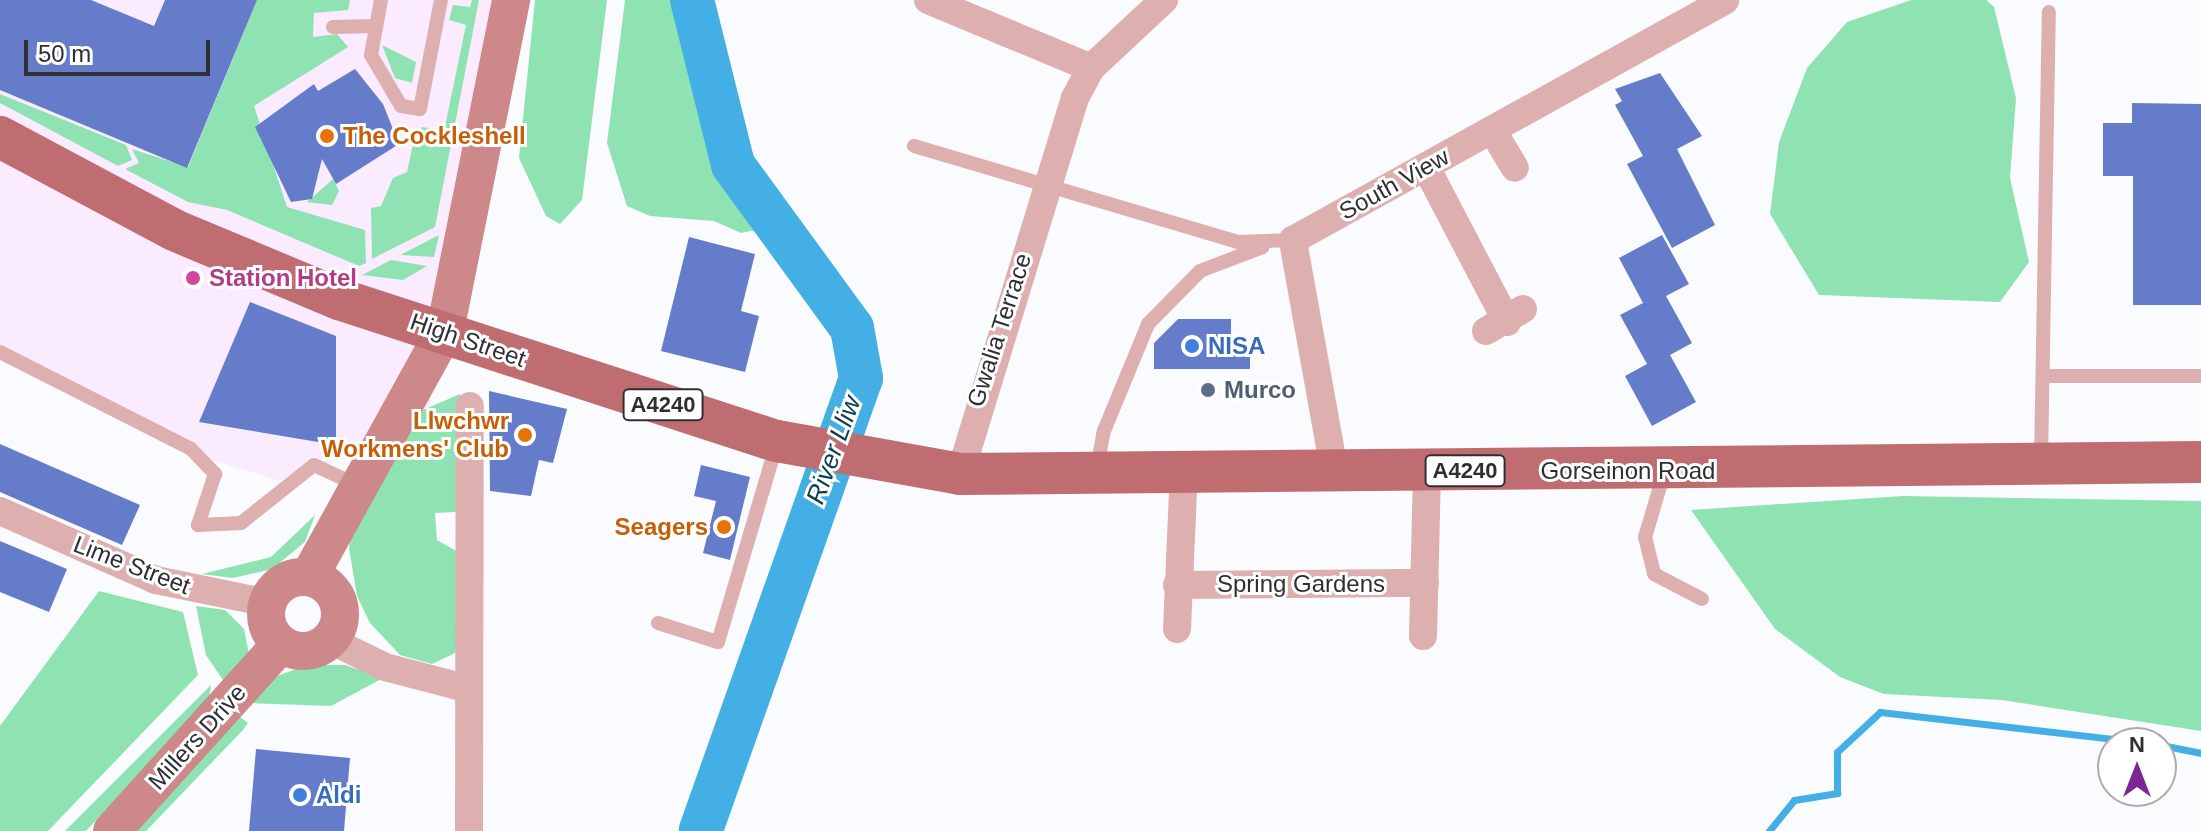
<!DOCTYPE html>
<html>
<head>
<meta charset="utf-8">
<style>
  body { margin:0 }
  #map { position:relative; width:2201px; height:831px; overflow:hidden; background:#fafbff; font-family:Helvetica,sans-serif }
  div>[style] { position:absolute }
  .commercial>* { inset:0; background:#faebff }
  .green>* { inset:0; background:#8fe3b3 }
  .stream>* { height:7px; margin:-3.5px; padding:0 3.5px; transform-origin:3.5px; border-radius:3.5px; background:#44afe4 }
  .river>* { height:44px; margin:-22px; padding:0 22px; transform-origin:22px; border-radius:22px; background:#44afe4 }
  .building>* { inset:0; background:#657ccb }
  .lane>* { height:14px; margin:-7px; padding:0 7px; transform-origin:7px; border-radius:7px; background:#deafaf }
  .street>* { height:28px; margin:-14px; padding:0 14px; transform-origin:14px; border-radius:14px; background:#deafaf }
  .secondary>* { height:38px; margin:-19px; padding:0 19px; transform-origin:19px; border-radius:19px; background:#cd898a }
  .secondary>.ring { margin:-19px; padding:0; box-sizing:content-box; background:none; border:38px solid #cd898a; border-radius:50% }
  .primary>* { height:42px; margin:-21px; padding:0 21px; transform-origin:21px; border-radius:21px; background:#bf6d70 }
  .dots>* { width:22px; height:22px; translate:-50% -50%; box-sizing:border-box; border:4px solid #fff; border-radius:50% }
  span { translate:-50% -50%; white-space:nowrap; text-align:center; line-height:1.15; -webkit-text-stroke:6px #fff; paint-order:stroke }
  .shield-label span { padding:2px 6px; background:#fff; border:2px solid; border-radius:6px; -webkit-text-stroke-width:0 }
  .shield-label { font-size:22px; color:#2e2f33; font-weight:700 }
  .food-label { font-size:24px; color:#c56008; font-weight:700 }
  .left { translate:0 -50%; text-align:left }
  .right { translate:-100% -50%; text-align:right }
  .street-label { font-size:24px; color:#2e2f33 }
  .hotel-label { font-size:24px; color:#b23c85; font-weight:700 }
  .shop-label { font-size:24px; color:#366cbe; font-weight:700 }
  .service-label { font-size:24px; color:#4e5e75; font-weight:700 }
  .water-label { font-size:26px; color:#0d3b51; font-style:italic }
  .north { position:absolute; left:2097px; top:727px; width:80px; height:80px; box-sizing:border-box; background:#fff; border:2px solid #abacad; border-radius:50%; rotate:0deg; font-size:22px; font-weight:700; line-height:32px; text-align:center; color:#2e2f33 }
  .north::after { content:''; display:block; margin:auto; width:28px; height:36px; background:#7d2695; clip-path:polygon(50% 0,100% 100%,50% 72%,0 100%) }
  .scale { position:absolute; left:24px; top:40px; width:186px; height:36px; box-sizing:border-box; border:4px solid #2e2f33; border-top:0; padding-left:10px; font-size:24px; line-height:28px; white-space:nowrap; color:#2e2f33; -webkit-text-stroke:6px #fff; paint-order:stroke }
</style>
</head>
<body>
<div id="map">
  <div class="commercial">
    <div style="clip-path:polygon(0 0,493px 0,426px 427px,280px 481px,177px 449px,0 361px)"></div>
  </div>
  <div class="green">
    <div style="clip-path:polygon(257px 0,350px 0,348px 10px,314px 13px,313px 37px,337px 34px,348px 47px,254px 106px,287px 207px,365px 230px,366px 263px,359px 266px,227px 210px,188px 202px,125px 169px,139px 163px,132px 149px,188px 167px)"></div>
    <div style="clip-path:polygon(472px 0,479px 0,435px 227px,372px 259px,371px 208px,381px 206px,393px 178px,407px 172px,415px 135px,422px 127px,444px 131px,466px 25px,449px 20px,453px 5px,470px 7px)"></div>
    <div style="clip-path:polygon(535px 0,607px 0,582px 200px,560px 224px,546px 216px,519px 158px)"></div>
    <div style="clip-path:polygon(625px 0,683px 0,693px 91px,716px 170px,755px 213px,756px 230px,741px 233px,714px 221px,650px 216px,627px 206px,607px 143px)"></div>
    <div style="clip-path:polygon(1911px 0,1986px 0,1994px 7px,2016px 98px,2010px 178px,2029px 262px,2000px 302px,1819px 295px,1770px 214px,1779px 142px,1807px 68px,1847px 22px)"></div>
    <div style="clip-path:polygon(382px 45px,416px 62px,412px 83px,395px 78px)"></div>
    <div style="clip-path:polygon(0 94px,126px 145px,132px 160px,118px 166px,0 103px)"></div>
    <div style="clip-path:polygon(333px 179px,339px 191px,332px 205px,307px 202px)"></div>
    <div style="clip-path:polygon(439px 235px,434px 257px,400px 255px)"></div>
    <div style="clip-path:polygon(391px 260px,427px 266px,403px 280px,362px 275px)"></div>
    <div style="clip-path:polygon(460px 394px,461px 502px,456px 512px,435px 513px,437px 540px,458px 552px,458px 637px,455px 653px,432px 664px,400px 655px,370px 623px,357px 596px,349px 548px,351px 529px,423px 410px)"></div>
    <div style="clip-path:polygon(1903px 496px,2201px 501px,2201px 731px,2002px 700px,1884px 694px,1840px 677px,1775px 629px,1691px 510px)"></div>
    <div style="clip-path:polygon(315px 515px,305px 542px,272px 569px,233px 578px,202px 574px,271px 557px)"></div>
    <div style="clip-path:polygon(99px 591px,183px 612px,198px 675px,48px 831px,0 831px,0 726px)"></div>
    <div style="clip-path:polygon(196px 606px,225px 610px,244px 629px,249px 654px,225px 683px,206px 655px)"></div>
    <div style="clip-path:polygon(307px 665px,345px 665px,383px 678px,331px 706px,248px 703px,277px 676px)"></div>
    <div style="clip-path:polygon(211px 685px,208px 704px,86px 831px,65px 831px)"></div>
    <div style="clip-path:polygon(236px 714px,248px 723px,243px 730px,146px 831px,122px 831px)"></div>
  </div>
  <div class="stream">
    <div style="left:2161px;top:745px;width:41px;rotate:11.3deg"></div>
    <div style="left:1769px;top:831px;width:40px;rotate:-51deg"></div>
    <div style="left:1794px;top:800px;width:44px;rotate:-9.2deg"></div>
    <div style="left:1837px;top:793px;width:41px;rotate:-90deg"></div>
    <div style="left:1837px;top:752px;width:59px;rotate:-42.9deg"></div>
    <div style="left:1880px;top:712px;width:271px;rotate:6.6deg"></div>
  </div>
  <div class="river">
    <div style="left:692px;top:0;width:170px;rotate:76deg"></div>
    <div style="left:733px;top:165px;width:202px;rotate:53.9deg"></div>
    <div style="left:852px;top:328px;width:51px;rotate:79.8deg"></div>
    <div style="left:861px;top:378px;width:480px;rotate:109.5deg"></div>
  </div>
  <div class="building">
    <div style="clip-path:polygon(0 0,91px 0,154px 26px,165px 0,257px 0,187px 168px,0 90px)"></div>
    <div style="clip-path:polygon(355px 69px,383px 104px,399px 144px,336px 184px,322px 159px,312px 199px,291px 202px,255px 127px,314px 84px,318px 91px)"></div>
    <div style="clip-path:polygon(1660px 73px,1702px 136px,1677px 149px,1715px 225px,1672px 248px,1627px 164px,1643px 156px,1615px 105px,1622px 101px,1615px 89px)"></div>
    <div style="clip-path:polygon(2132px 103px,2201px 104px,2201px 305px,2133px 305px,2133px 176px,2103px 176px,2103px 123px,2132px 123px)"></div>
    <div style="clip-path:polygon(1662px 235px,1689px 284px,1666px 296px,1692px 343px,1670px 355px,1696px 402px,1652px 426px,1625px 376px,1647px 364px,1620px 315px,1643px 303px,1619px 258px)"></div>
    <div style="clip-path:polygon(689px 237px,755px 254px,741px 311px,759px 316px,745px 372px,661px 351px)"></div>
    <div style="clip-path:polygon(250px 302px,336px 336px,336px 445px,199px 422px)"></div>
    <div style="clip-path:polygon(1178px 319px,1231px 319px,1231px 350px,1250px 350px,1250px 369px,1154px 369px,1154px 343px)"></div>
    <div style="clip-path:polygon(489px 391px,567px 409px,553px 463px,539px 460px,531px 496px,490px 491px)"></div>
    <div style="clip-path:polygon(0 444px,140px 505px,122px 545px,0 492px)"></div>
    <div style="clip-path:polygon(701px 465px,750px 477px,730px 560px,703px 553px,716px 501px,694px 496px)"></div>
    <div style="clip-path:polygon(0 541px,67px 569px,49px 612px,0 592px)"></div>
    <div style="clip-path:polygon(256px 749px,350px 758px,344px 831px,249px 831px)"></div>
  </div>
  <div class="lane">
    <div style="left:381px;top:0;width:56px;rotate:100.3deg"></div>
    <div style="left:371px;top:55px;width:59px;rotate:59.5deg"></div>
    <div style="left:401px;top:106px;width:19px;rotate:9deg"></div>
    <div style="left:420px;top:109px;width:111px;rotate:-79.1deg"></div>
    <div style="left:333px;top:27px;width:43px;rotate:-1.3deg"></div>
    <div style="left:914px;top:146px;width:339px;rotate:16.5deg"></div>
    <div style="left:1239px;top:242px;width:54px;rotate:-2.1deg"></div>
    <div style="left:0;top:352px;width:214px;rotate:26.9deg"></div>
    <div style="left:191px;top:449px;width:35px;rotate:46deg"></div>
    <div style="left:215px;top:474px;width:54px;rotate:108.4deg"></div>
    <div style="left:198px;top:525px;width:43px;rotate:-2.7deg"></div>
    <div style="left:241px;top:523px;width:93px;rotate:-38.5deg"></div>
    <div style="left:314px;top:465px;width:50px;rotate:25deg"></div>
    <div style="left:2043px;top:376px;width:158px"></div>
    <div style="left:2041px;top:461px;width:449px;rotate:-89deg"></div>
    <div style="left:1097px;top:469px;width:39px;rotate:-80deg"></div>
    <div style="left:1104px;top:431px;width:116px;rotate:-67.6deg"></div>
    <div style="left:1148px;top:324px;width:74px;rotate:-45.5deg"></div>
    <div style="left:1200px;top:271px;width:67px;rotate:-20.9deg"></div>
    <div style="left:1664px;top:473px;width:67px;rotate:106.5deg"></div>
    <div style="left:1645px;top:537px;width:38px;rotate:76deg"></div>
    <div style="left:1654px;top:574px;width:54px;rotate:27.5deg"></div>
    <div style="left:658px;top:623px;width:63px;rotate:17.6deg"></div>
    <div style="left:718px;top:642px;width:204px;rotate:-73.5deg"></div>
  </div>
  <div class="street">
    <div style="left:928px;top:0;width:177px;rotate:22.6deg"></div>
    <div style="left:1492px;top:130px;width:44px;rotate:58.8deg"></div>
    <div style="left:1426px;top:167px;width:175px;rotate:62.4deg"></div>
    <div style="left:1486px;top:331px;width:43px;rotate:-30.7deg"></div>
    <div style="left:1334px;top:469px;width:233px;rotate:-100.2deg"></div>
    <div style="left:1293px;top:240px;width:494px;rotate:-29deg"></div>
    <div style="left:960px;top:474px;width:393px;rotate:-73deg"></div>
    <div style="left:1075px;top:98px;width:34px;rotate:-62deg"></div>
    <div style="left:1091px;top:68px;width:100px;rotate:-43deg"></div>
    <div style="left:0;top:511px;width:171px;rotate:23.9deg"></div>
    <div style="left:156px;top:580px;width:114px;rotate:11.6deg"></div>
    <div style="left:1177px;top:585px;width:248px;rotate:-0.5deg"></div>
    <div style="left:1177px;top:629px;width:161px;rotate:-87.5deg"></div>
    <div style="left:1423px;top:636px;width:165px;rotate:-88.6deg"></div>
    <div style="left:330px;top:640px;width:61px;rotate:26.1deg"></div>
    <div style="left:385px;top:667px;width:87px;rotate:14.7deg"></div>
    <div style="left:469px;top:831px;width:425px;rotate:-89.9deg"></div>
  </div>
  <div class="secondary">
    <div style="left:309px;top:577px;width:281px;rotate:-61.1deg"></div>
    <div style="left:445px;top:331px;width:338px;rotate:-78.7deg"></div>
    <div class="ring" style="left:266px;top:577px;width:36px;height:36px"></div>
    <div style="left:112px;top:831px;width:252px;rotate:-47.9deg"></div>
  </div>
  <div class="primary">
    <div style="left:0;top:137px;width:197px;rotate:28.1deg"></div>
    <div style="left:174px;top:230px;width:179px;rotate:22.7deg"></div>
    <div style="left:339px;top:299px;width:460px;rotate:18deg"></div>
    <div style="left:777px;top:441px;width:186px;rotate:10.2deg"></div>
    <div style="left:960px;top:474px;width:1241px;rotate:-0.55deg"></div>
  </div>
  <div class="dots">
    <div style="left:327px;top:136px;background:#e8710a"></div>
    <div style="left:193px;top:278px;background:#d1479c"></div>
    <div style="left:1192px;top:346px;background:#3f7fe0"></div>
    <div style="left:1208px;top:390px;background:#5c6f8a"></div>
    <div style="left:525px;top:435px;background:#e8710a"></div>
    <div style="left:724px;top:527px;background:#e8710a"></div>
    <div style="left:300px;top:795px;background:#3f7fe0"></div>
  </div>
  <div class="shield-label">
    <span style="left:663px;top:405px">A4240</span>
    <span style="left:1465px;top:471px">A4240</span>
  </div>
  <div class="food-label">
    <span class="left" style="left:343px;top:136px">The Cockleshell</span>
    <span class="right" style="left:509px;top:435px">Llwchwr<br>Workmens' Club</span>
    <span class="right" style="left:708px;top:527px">Seagers</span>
  </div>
  <div class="street-label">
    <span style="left:1394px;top:184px;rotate:-29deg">South View</span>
    <span style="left:999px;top:330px;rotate:-72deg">Gwalia Terrace</span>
    <span style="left:468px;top:340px;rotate:19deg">High Street</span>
    <span style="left:1628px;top:471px">Gorseinon Road</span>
    <span style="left:132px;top:565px;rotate:21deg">Lime Street</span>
    <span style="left:1301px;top:584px">Spring Gardens</span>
    <span style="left:197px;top:737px;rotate:-48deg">Millers Drive</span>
  </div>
  <div class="hotel-label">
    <span class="left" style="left:209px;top:278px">Station Hotel</span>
  </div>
  <div class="shop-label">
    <span class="left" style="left:1208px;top:346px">NISA</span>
    <span class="left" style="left:316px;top:795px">Aldi</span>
  </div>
  <div class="service-label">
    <span class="left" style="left:1224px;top:390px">Murco</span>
  </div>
  <div class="water-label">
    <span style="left:834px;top:450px;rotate:-70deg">River Lliw</span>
  </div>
  <div class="north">N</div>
  <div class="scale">50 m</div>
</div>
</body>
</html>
